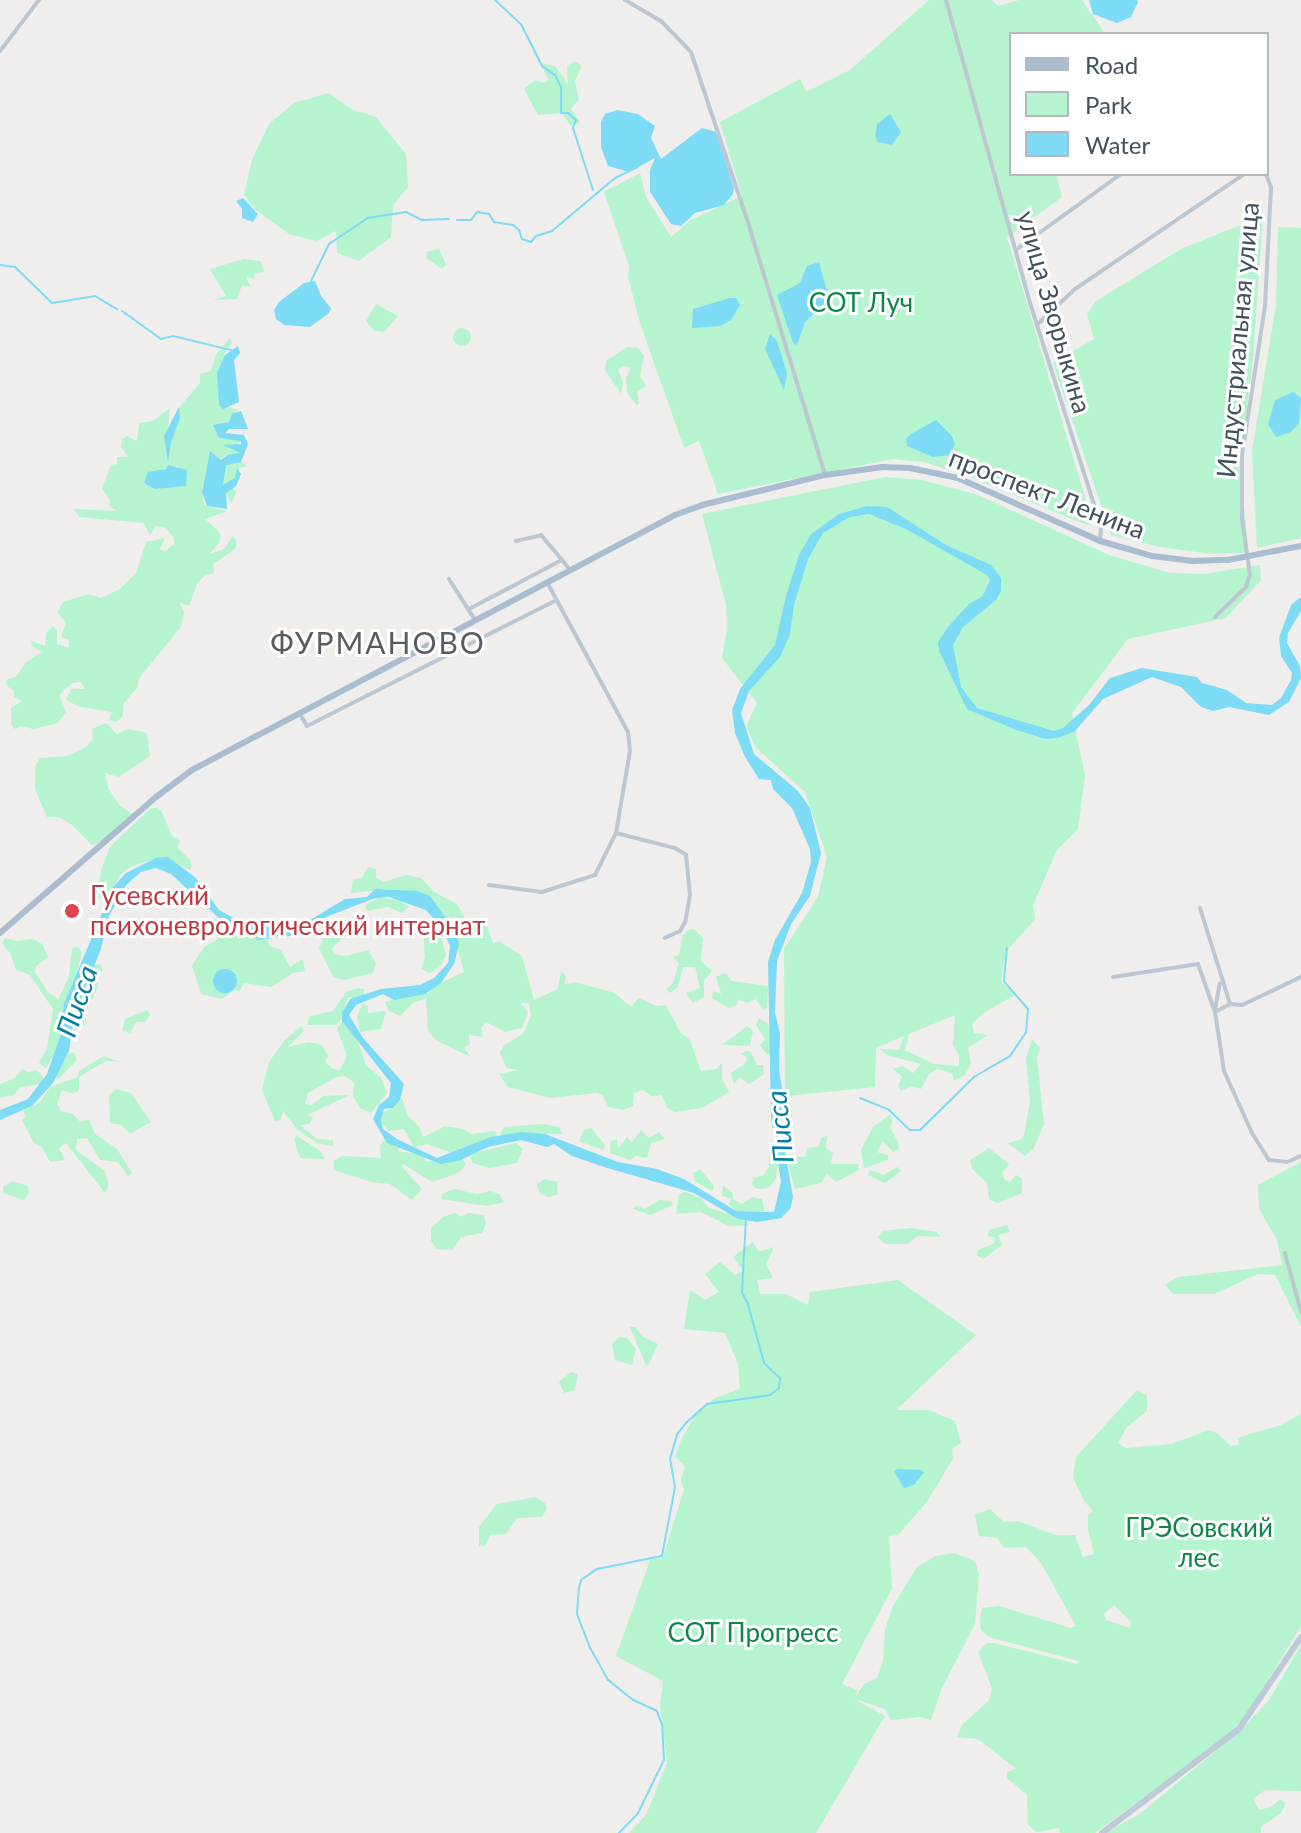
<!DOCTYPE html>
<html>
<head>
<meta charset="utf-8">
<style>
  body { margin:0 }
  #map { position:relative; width:1301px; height:1833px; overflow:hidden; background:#f0eded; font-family:Lato,sans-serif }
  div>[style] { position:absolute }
  .green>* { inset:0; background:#b5f4ce }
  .round { border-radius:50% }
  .water>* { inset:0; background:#7ddbf6 }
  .stream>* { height:2px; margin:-1px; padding:0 1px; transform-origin:1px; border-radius:1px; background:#7ddbf6 }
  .street>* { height:4px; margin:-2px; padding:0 2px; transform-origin:2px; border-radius:2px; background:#bcc7d1 }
  .secondary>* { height:6px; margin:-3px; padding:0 3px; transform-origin:3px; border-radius:3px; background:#bdcad9 }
  .primary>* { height:6px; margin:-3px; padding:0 3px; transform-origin:3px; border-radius:3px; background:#a9bcd0 }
  .dots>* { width:22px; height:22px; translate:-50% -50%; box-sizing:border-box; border:4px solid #fff; border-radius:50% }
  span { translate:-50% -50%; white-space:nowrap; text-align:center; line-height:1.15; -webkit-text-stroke:6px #fff; paint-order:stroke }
  .park-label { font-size:26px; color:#0c864b }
  .street-label { font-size:26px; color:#43505d }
  .health-label { font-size:26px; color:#be3a42 }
  .left { translate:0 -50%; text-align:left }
  .water-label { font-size:28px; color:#027ea3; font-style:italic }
  .quarter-label { font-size:30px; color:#595d63; letter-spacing:2px }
  .legend { position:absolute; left:1009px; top:32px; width:260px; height:144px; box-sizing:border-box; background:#fff; border:2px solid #b4b9be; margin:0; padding:10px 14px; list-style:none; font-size:24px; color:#43505d }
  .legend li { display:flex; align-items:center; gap:16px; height:40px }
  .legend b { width:40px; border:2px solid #b4b9be }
</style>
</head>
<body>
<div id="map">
  <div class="green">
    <div style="clip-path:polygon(929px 0,992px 0,998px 6px,1019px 0,1082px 0,1104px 32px,1011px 34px,1011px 174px,1056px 174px,1062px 197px,1007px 237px,1093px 524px,1087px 525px,965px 475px,924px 462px,893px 459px,718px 494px,699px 441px,684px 448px,640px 323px,628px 277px,629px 266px,604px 192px,640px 173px,646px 197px,671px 237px,691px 220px,742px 196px,720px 122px,800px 79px,806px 92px,850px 70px)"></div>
    <div style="clip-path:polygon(575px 61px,582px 66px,575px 81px,579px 99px,571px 109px,580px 122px,571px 126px,562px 113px,538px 115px,524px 89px,535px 80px,544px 83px,549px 80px,540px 63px,555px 66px,568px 84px,567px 66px)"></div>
    <div style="clip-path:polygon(329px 93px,351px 109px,376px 117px,406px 154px,408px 187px,393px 205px,391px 237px,359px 261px,337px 253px,336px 231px,317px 241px,289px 234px,256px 210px,244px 195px,252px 160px,269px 124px,294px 103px)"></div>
    <div style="clip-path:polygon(1263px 216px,1253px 359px,1240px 466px,1248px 545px,1244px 553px,1212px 554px,1160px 547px,1111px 535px,1053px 363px,1094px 339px,1087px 314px,1096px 301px,1181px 249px)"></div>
    <div style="clip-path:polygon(1278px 227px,1301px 228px,1301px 538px,1257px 548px,1252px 451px,1276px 306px)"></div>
    <div style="clip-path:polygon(439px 249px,446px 264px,442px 269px,426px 258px,427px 252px)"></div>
    <div style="clip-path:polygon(244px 259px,260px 261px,264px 272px,255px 273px,254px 279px,246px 277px,251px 287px,242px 285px,237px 299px,213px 300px,226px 296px,210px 269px)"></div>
    <div style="clip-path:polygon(376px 304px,398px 316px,384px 332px,374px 331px,366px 321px)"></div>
    <div class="round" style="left:453px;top:328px;width:18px;height:18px"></div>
    <div style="clip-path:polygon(evenodd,230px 338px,232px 343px,224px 354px,224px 406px,238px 410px,230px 423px,214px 426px,222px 432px,220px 439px,230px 436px,242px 441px,235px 446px,224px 445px,238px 449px,241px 454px,230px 453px,220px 459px,210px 451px,202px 489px,204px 505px,227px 511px,205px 519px,221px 534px,219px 543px,209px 554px,224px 549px,233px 536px,237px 542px,235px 549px,213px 564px,214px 573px,205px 575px,197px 584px,189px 606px,179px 602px,184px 612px,181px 627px,139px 678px,137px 688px,123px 704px,123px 715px,117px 722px,109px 720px,112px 712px,80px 707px,66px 700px,71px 689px,85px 689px,81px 682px,72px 683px,59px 695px,66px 712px,58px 723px,33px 729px,21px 726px,15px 729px,11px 724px,11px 708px,22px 701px,14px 697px,14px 691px,7px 686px,6px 680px,16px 677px,26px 662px,42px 652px,32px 646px,31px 641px,45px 646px,46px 633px,53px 626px,57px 631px,57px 644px,69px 648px,69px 640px,61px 637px,66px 622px,57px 613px,63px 602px,89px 594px,101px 598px,120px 589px,136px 573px,146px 542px,165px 538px,160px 549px,165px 552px,174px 544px,174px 538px,166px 528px,156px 526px,150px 535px,144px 523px,79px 517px,74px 509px,117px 511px,109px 506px,110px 500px,102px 488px,111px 465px,117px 464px,117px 457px,128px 457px,121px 447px,122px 440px,127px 436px,137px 441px,139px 423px,153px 421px,170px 408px,167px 437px,178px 409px,200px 383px,200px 374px,211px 371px,216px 355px,230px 338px,178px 466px,167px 487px,158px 489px,160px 470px,178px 466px)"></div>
    <div style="clip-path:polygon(627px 347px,638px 348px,644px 356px,640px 376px,646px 386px,637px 391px,639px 404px,636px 405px,627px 392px,626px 379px,631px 367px,622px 366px,618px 370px,623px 382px,621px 394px,605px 370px,606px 361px)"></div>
    <div style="clip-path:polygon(240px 461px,247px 466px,240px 468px,231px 485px,236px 493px,231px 504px,222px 484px,224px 468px,228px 463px)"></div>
    <div style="clip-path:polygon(evenodd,885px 477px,922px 480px,978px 495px,1109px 555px,1170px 573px,1204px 574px,1260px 565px,1261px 580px,1226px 618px,1128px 639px,1072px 713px,1085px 776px,1078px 829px,1057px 850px,1033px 905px,1035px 919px,1006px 952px,1001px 981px,1015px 995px,985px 1012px,972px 1024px,974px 1033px,988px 1035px,968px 1048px,971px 1064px,965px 1075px,954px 1081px,952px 1073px,937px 1069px,929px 1074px,921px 1089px,911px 1086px,901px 1091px,898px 1086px,902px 1077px,893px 1069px,902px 1066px,913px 1073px,921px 1064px,887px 1055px,880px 1049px,899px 1050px,904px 1036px,876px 1048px,875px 1087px,785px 1096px,784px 949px,818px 897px,827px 857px,805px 792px,756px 748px,746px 726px,757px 703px,722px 658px,727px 629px,726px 605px,702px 514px,885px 477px,955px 1015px,953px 1045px,959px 1056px,959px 1066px,934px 1064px,905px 1050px,909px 1034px,955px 1015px)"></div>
    <div style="clip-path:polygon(106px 723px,117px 734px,128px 729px,147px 733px,150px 756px,119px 777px,105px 773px,108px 788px,119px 805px,132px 814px,101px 842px,92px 845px,72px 825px,59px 817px,47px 817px,35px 789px,35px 766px,40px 758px,67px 756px,85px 748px,93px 739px,92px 729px)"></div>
    <div style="clip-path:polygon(151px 808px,158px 808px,162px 812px,172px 836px,180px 841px,177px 847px,191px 861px,191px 870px,160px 858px,148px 861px,130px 867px,120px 875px,109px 896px,98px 899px,101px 870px,110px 847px)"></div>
    <div style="clip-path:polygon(368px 867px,376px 869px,376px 878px,384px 882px,406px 875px,421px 878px,434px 892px,457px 904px,466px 920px,472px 919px,487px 925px,493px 943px,499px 941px,522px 956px,534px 1000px,558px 989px,561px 971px,566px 976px,565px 984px,575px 982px,615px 993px,631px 1007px,639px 998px,656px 1006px,666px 1005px,680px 1032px,690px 1040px,701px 1071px,716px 1069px,722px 1063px,722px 1079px,729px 1092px,702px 1108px,675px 1112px,667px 1108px,662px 1095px,652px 1096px,642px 1090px,634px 1093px,633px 1106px,624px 1110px,608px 1107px,603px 1096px,597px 1093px,550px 1098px,508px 1087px,499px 1074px,519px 1070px,506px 1068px,500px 1053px,504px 1045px,523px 1034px,531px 1016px,529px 1003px,521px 1003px,528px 1013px,522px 1028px,505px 1032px,486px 1022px,481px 1027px,483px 1037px,469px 1035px,470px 1044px,464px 1048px,471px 1057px,437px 1041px,428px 1031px,426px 998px,413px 1003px,400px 1016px,389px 1011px,385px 1002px,388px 1001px,426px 991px,427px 994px,438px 984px,464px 972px,457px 947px,436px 915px,389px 889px,351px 893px,353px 879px,362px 878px)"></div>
    <div style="clip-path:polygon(379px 897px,399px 900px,409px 907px,402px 913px,388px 907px,366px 911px,366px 905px)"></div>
    <div style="clip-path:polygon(427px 921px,440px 933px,446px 955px,441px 966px,430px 973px,421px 969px,425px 957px,423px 927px)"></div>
    <div style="clip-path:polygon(215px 924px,224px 934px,267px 940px,270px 946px,281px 950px,290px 967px,303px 959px,305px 971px,293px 973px,271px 987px,244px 983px,240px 991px,234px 990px,222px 999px,201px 994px,192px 966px,204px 947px,218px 939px,211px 928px)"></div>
    <div style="clip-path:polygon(329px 924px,337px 929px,341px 940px,332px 948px,334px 954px,347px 956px,368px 950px,376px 963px,373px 973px,344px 980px,333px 977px,319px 948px)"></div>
    <div style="clip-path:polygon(694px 929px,703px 938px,701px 961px,712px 971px,704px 981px,704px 997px,693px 1003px,686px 993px,700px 988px,695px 967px,683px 967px,678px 987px,670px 993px,666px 989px,673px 983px,679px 963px,673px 957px,679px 955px,682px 937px,688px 930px)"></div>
    <div style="clip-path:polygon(5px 938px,17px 941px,33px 939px,42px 944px,48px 957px,36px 966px,35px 972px,48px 992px,58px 999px,69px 977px,72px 949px,77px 946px,82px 952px,58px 1049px,46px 1068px,39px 1063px,47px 1049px,53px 1009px,30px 975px,16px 970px,10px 953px,2px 943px)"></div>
    <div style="clip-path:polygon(94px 964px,101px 965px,103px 971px,98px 974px,98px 987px,86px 1011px,86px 1024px,75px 1031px,73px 1025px,80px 993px)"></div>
    <div style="clip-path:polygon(725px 973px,732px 981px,768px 986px,767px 1008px,762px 1009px,756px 999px,747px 1003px,738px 999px,737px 1005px,728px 1008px,712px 998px,713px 991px,721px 994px,716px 977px)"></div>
    <div style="clip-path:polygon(358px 988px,364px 989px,364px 995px,359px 999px,348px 997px,342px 1018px,336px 1025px,307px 1025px,310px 1016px,333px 1011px,346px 992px)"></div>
    <div style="clip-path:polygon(363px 1003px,368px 1006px,368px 1013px,386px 1011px,381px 1029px,360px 1032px,357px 1017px)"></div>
    <div style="clip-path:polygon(148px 1010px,150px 1015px,145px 1022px,136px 1022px,130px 1033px,122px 1031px,125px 1019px)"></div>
    <div style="clip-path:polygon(759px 1018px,768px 1024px,771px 1053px,768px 1055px,760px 1046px,765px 1039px,756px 1025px)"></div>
    <div style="clip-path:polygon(344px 1019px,355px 1034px,366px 1065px,381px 1078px,387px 1093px,371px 1113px,360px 1108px,353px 1096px,354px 1082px,344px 1076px,336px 1077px,308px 1093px,305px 1104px,312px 1105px,323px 1096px,350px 1095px,307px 1115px,313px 1118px,309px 1124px,300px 1125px,317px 1139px,333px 1140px,333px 1146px,317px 1143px,298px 1130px,283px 1111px,281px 1120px,275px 1121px,262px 1090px,269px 1062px,284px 1041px,301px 1026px,304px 1031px,288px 1047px,309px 1042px,322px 1045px,328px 1056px,325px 1062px,333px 1069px,340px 1070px,347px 1056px,337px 1029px)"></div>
    <div style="clip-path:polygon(747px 1026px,753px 1031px,750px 1046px,722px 1045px)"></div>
    <div style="clip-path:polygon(1032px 1039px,1040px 1048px,1037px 1057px,1044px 1124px,1034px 1148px,1025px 1156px,1008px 1143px,1020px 1140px,1024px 1135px,1030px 1101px,1026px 1059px)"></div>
    <div style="clip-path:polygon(746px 1051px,751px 1052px,757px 1065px,763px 1065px,764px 1074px,749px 1084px,739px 1077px,734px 1085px,731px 1073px,746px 1063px,747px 1057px,741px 1054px)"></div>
    <div style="clip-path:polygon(74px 1052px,77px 1060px,57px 1080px,56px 1074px,68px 1054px)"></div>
    <div style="clip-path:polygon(104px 1056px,120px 1062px,106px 1061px,79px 1077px,79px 1090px,73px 1094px,62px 1090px,57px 1104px,61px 1111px,73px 1114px,79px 1121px,89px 1120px,95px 1134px,117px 1149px,132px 1173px,128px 1176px,118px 1162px,100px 1160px,87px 1138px,77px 1139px,76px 1150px,105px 1171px,109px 1186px,105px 1193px,66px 1143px,59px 1148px,65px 1160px,50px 1162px,42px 1147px,34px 1143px,22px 1120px,26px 1116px,23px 1111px,40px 1102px,50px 1087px,78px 1077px,79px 1071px)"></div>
    <div style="clip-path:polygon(22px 1069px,28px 1072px,37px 1070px,43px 1077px,42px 1084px,20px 1087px,14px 1095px,0 1098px,0 1084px,15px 1078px)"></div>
    <div style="clip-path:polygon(117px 1089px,131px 1093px,151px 1122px,130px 1134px,122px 1125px,110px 1123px,109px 1095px)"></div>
    <div style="clip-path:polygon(402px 1098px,408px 1116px,419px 1126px,423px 1137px,445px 1126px,464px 1129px,471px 1134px,495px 1131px,497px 1136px,452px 1153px,427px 1144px,414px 1147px,404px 1129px,389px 1131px,381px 1123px,383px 1112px,394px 1107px)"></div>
    <div style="clip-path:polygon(889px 1115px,893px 1119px,890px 1127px,899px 1144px,898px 1150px,893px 1152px,883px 1141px,877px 1152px,888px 1155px,888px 1160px,864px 1168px,861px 1150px,873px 1127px)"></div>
    <div style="clip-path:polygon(543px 1124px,559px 1127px,563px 1134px,500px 1135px,504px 1127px)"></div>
    <div style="clip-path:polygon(591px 1128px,605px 1145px,603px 1150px,579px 1141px,584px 1130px)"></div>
    <div style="clip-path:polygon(641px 1130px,649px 1138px,659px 1132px,665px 1139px,651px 1143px,647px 1158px,636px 1156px,630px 1160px,610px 1153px,611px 1141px,617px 1139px,618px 1149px,627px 1137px,632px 1142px)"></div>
    <div style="clip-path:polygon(296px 1135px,320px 1151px,325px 1159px,300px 1158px,294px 1140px)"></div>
    <div style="clip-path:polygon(827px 1136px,826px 1148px,833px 1153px,831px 1164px,858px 1164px,859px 1170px,836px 1182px,827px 1174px,821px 1183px,795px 1189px,786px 1157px,805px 1157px,807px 1148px,818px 1147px,821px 1138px)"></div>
    <div style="clip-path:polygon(385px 1140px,399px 1148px,398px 1151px,424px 1155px,425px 1162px,453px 1158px,462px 1159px,466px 1164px,460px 1172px,432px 1182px,403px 1164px,402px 1167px,422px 1189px,412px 1200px,390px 1184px,371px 1182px,334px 1170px,334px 1161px,342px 1156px,381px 1158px,380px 1145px)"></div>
    <div style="clip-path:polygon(516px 1143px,523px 1149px,517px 1163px,489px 1168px,473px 1163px,470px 1158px,474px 1153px)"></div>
    <div style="clip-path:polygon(774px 1147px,778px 1159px,776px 1178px,769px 1188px,757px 1189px,752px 1185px,754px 1178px,764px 1175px,769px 1167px,769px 1151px)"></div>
    <div style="clip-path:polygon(989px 1148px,1009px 1164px,1002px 1174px,1005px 1180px,1010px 1182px,1016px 1175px,1022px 1178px,1022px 1193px,998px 1203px,989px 1199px,987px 1183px,972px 1169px,970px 1160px)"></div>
    <div style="clip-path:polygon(1301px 1162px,1301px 1327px,1275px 1275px,1258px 1274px,1214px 1294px,1173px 1294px,1165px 1285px,1178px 1277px,1282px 1265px,1277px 1240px,1259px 1209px,1258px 1185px)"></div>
    <div style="clip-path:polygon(897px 1167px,901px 1171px,885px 1183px,868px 1175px,870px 1170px,884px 1175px)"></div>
    <div style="clip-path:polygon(700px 1169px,714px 1186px,712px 1191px,695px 1182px,693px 1173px)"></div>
    <div style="clip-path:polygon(544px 1179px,557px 1182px,558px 1194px,549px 1197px,540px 1194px,537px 1185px)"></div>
    <div style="clip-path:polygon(12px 1181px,28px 1186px,29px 1192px,24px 1200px,3px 1193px,3px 1187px)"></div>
    <div style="clip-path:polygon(723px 1185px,733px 1194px,733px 1199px,742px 1204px,752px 1197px,762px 1199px,764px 1211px,736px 1211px,729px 1204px,732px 1199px,722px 1196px)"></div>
    <div style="clip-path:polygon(454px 1189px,477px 1194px,490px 1191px,499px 1194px,504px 1202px,487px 1206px,441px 1199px,442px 1194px)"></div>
    <div style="clip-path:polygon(685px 1192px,701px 1198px,709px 1208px,739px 1217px,749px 1225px,729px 1226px,701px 1212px,676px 1214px,679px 1194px)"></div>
    <div style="clip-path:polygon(659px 1200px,671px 1201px,673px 1205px,650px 1215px,633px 1209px,636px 1205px,645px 1209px)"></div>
    <div style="clip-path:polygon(455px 1213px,461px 1217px,468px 1213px,484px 1215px,486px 1224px,482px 1233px,461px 1237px,453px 1250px,437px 1249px,431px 1241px,431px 1228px,443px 1217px)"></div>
    <div style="clip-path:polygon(1007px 1225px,1010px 1232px,998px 1235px,1002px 1245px,983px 1259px,977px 1256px,978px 1250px,995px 1243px,994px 1237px,987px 1236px,989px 1230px)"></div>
    <div style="clip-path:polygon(911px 1228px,937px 1232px,940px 1237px,918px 1236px,907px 1244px,885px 1244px,878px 1238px,882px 1231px)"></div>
    <div style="clip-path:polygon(753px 1242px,759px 1252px,774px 1247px,766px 1265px,773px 1278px,757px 1280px,760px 1294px,786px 1294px,808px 1305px,810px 1292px,898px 1280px,976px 1335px,896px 1410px,929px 1410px,955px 1421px,961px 1443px,952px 1449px,953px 1459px,926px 1503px,898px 1535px,889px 1536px,892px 1588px,842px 1684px,857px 1690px,856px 1696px,864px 1684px,877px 1678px,883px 1661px,885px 1629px,893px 1606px,917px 1567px,936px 1556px,955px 1553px,975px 1561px,979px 1574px,975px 1624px,941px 1690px,931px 1720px,920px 1717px,891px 1720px,885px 1709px,854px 1699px,885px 1716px,816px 1833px,629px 1833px,646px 1815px,667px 1763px,660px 1705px,663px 1681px,616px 1656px,650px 1560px,663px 1557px,684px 1489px,681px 1481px,685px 1466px,675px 1457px,681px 1440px,697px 1411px,715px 1398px,740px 1389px,738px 1364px,725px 1333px,684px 1329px,690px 1290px,705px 1300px,719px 1292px,705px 1274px,720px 1262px,735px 1275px,743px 1271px,733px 1257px)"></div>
    <div style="clip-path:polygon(630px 1327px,635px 1327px,643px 1337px,658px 1344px,649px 1364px,646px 1365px)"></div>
    <div style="clip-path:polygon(619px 1337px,627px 1338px,636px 1349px,632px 1365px,615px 1360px,612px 1344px)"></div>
    <div style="clip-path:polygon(571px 1372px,578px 1374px,575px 1390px,564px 1393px,559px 1382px)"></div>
    <div style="clip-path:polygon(evenodd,1137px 1390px,1147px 1395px,1147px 1411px,1126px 1428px,1118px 1443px,1126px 1448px,1172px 1444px,1208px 1430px,1217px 1433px,1231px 1446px,1239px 1445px,1238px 1439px,1243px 1436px,1281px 1425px,1301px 1414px,1301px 1626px,1239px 1728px,1095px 1833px,1060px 1833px,1059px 1828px,1037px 1832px,1028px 1825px,1027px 1795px,1007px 1778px,1007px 1772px,1016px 1769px,978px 1739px,957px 1737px,962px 1725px,989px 1700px,992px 1688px,978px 1652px,987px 1643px,994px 1643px,1077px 1664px,1079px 1661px,989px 1637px,981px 1630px,980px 1619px,982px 1608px,999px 1606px,1071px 1628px,1076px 1626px,1041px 1563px,1026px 1547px,1004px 1548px,997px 1538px,979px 1536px,975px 1515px,990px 1509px,1004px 1522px,1018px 1521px,1056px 1535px,1075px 1535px,1083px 1557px,1094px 1554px,1088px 1530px,1088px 1515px,1093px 1511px,1084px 1501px,1073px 1478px,1076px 1457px,1137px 1390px,1114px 1605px,1131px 1622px,1130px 1628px,1106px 1620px,1104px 1614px,1114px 1605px)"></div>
    <div style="clip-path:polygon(535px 1497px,545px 1503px,547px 1509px,542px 1517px,517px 1518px,506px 1534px,490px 1535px,485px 1546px,479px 1546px,479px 1527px,497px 1504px)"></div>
    <div style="clip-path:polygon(1301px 1645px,1301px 1791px,1265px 1790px,1257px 1796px,1254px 1801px,1259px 1810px,1271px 1807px,1280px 1799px,1286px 1803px,1281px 1813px,1261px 1827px,1261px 1833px,1105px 1833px,1141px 1813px,1241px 1730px,1269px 1700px)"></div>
  </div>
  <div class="water">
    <div style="clip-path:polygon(1089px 0,1137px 0,1138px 2px,1131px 17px,1117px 23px,1093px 14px)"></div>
    <div style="clip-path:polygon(617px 110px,638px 114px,655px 126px,651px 138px,661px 159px,702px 128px,716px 132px,734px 188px,733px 194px,724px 205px,695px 213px,681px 226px,671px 224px,650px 192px,650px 170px,655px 158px,629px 172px,608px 166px,601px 147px,601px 122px,605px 114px)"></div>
    <div style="clip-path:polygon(890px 114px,901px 132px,892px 145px,878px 142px,875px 137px,877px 124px)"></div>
    <div style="clip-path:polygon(243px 198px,258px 214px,253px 222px,242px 218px,242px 209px,236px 201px)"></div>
    <div style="clip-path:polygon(819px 262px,828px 295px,826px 303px,805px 322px,797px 345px,793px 343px,777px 295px,800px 283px,807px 266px)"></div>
    <div style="clip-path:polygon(315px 281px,321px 296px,331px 308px,329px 313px,310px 327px,284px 325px,276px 319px,274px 310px,279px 302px,304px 283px)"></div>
    <div style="clip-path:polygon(730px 298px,736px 298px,740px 305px,731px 320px,720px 326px,692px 328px,693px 309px)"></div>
    <div style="clip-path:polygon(770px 334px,777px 341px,787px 373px,784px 390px,765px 349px)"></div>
    <div style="clip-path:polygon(238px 346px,240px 353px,234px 360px,239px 402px,223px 409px,219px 405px,217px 373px,225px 355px)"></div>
    <div style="clip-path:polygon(1293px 392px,1301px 398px,1299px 423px,1291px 432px,1276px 437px,1268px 424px,1275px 400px)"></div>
    <div style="clip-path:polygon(179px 407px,180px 418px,171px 442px,168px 462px,164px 436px)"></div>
    <div style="clip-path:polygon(241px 411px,248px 429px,229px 429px,225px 433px,244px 435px,248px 444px,241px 462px,226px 465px,223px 485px,235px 478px,237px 468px,241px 474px,236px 486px,226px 493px,227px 509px,207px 506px,202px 492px,210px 451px,221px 460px,229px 454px,241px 453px,223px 445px,241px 444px,241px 441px,219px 438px,213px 425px,229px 422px,232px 414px)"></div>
    <div style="clip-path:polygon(936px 420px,952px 436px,955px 445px,949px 455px,933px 457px,907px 446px,906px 439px,911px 434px)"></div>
    <div style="clip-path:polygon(168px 465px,187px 470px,186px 486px,155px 489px,144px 483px,148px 472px,166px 469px)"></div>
    <div style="clip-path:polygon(867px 506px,887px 507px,946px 545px,991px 565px,1001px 578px,1001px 591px,996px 600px,963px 627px,953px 645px,961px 687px,977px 708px,1054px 731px,1063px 728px,1089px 705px,1110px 678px,1142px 668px,1197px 677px,1202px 683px,1227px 690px,1246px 703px,1272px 705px,1281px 698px,1291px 680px,1292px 673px,1281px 656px,1279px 638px,1291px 605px,1301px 597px,1301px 611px,1288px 633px,1287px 643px,1300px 666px,1301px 678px,1289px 702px,1269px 715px,1229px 707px,1213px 711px,1201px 707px,1181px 687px,1152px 677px,1103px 699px,1075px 731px,1058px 738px,1046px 739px,1016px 730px,967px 709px,939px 651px,938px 642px,948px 627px,969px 604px,983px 596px,990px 580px,987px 575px,906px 529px,869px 514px,850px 517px,823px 533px,808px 559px,794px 605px,790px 634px,780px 657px,749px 691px,741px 713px,754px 754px,798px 791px,810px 808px,821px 853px,810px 896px,791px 924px,777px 961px,775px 1013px,780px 1033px,779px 1070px,783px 1094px,780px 1121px,793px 1197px,790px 1209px,781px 1218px,757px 1222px,738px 1219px,694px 1193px,604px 1167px,572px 1156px,554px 1144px,547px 1147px,521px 1140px,488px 1147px,461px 1160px,441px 1164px,387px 1143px,373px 1119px,379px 1105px,389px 1097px,391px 1083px,342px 1021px,342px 1013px,350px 999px,381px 989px,420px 985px,434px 978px,448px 963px,450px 946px,442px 928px,426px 910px,389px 897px,375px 898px,326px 917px,314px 933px,258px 940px,220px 919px,171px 874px,156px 868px,141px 872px,126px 885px,108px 918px,101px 949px,74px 1015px,69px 1051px,53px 1083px,32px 1106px,0 1120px,0 1110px,28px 1099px,47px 1074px,61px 1034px,64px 1004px,113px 887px,126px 873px,156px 858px,168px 857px,196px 878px,219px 910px,245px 924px,260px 927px,305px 923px,345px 899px,367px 897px,375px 889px,417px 891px,430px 896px,456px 932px,459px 944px,454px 964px,441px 983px,425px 994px,394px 1000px,383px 994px,356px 1005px,349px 1015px,363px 1038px,404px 1084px,400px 1100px,393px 1108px,384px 1109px,381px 1120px,383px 1129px,397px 1139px,437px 1158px,491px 1137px,521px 1132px,545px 1134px,618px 1162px,657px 1169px,684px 1179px,736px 1211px,774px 1212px,781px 1182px,771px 1117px,768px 962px,775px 940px,802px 893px,811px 862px,810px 849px,792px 808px,773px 789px,771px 780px,759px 779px,745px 757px,735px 733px,732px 710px,740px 689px,775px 645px,786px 596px,799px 555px,811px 534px,839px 514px)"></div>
    <div class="round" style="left:213px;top:969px;width:24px;height:24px"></div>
    <div style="clip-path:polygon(898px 1469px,921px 1470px,924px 1472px,914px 1485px,904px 1488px,894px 1471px)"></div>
  </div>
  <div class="stream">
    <div style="left:495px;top:0;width:35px;rotate:43deg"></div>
    <div style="left:521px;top:24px;width:47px;rotate:63.4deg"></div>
    <div style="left:542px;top:66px;width:16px;rotate:35deg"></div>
    <div style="left:555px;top:75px;width:13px;rotate:63deg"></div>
    <div style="left:561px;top:87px;width:26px;rotate:90deg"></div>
    <div style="left:561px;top:113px;width:7px"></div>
    <div style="left:568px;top:113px;width:11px;rotate:41deg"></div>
    <div style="left:576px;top:120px;width:9px;rotate:111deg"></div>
    <div style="left:573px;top:128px;width:65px;rotate:72.1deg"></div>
    <div style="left:457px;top:220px;width:14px"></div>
    <div style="left:471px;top:220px;width:10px;rotate:-53deg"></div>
    <div style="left:477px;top:212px;width:12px;rotate:9deg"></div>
    <div style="left:489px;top:214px;width:9px;rotate:58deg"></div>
    <div style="left:494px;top:222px;width:19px;rotate:9deg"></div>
    <div style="left:513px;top:225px;width:8px;rotate:40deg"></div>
    <div style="left:519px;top:230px;width:9px;rotate:72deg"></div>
    <div style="left:522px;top:239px;width:9px;rotate:18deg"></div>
    <div style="left:531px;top:242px;width:8px;rotate:-50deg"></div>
    <div style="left:536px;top:236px;width:17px;rotate:-17deg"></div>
    <div style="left:552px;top:231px;width:82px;rotate:-40.1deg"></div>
    <div style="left:615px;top:178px;width:25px;rotate:-26deg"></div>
    <div style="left:0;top:265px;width:15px;rotate:8deg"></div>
    <div style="left:15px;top:267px;width:52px;rotate:44.2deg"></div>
    <div style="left:52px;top:303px;width:44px;rotate:-9.2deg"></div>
    <div style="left:95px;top:296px;width:26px;rotate:31deg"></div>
    <div style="left:311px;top:281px;width:41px;rotate:-64.1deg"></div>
    <div style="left:329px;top:244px;width:47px;rotate:-33.7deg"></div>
    <div style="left:368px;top:218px;width:38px;rotate:-9deg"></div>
    <div style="left:406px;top:212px;width:18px;rotate:27deg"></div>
    <div style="left:422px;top:220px;width:27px;rotate:-2deg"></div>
    <div style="left:122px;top:311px;width:48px;rotate:35.7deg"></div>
    <div style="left:161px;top:339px;width:12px;rotate:-14deg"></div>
    <div style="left:173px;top:336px;width:60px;rotate:13.6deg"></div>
    <div style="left:860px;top:1098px;width:31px;rotate:22deg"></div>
    <div style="left:889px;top:1110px;width:29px;rotate:44deg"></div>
    <div style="left:910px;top:1130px;width:10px"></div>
    <div style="left:920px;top:1130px;width:76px;rotate:-44.5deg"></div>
    <div style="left:974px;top:1077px;width:42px;rotate:-30.3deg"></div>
    <div style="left:1010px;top:1056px;width:29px;rotate:-56deg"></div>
    <div style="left:1026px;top:1032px;width:23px;rotate:-85deg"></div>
    <div style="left:1028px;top:1009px;width:37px;rotate:-131deg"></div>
    <div style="left:1004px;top:981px;width:33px;rotate:-85deg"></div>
    <div style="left:619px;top:1833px;width:28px;rotate:-46deg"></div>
    <div style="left:638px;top:1813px;width:59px;rotate:-63.9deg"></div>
    <div style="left:664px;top:1760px;width:35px;rotate:-93deg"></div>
    <div style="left:662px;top:1725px;width:15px;rotate:-110deg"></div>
    <div style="left:657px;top:1711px;width:26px;rotate:-155deg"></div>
    <div style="left:633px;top:1700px;width:32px;rotate:-141deg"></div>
    <div style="left:608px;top:1680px;width:37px;rotate:-119deg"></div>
    <div style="left:590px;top:1648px;width:36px;rotate:-111deg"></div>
    <div style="left:577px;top:1614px;width:26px;rotate:-86deg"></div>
    <div style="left:579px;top:1588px;width:8px;rotate:-76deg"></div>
    <div style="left:581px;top:1580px;width:19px;rotate:-35deg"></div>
    <div style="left:597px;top:1569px;width:66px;rotate:-11.3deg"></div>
    <div style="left:662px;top:1556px;width:70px;rotate:-79.3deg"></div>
    <div style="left:675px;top:1487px;width:28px;rotate:-100deg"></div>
    <div style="left:670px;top:1459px;width:26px;rotate:-74deg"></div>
    <div style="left:677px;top:1434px;width:16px;rotate:-50deg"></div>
    <div style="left:687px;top:1422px;width:27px;rotate:-42deg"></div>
    <div style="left:707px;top:1404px;width:64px;rotate:-8.1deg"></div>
    <div style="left:770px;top:1395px;width:11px;rotate:-38deg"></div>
    <div style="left:779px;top:1388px;width:10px;rotate:-84deg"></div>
    <div style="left:780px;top:1378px;width:22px;rotate:-137deg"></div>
    <div style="left:764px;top:1363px;width:61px;rotate:-105.2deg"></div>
    <div style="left:748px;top:1304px;width:13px;rotate:-117deg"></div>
    <div style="left:742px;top:1292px;width:73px;rotate:-86.9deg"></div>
  </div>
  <div class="street">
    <div style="left:625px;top:0;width:42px;rotate:30.3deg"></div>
    <div style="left:661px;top:21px;width:43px;rotate:45.9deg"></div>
    <div style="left:691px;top:52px;width:173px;rotate:71.5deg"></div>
    <div style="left:746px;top:216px;width:271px;rotate:73deg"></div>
    <div style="left:946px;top:0;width:318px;rotate:74.5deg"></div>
    <div style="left:1031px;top:306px;width:232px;rotate:72.4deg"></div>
    <div style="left:1101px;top:527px;width:14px;rotate:94deg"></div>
    <div style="left:0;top:51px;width:64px;rotate:-52.6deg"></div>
    <div style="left:1017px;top:249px;width:128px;rotate:-35.8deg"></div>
    <div style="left:1037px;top:325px;width:52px;rotate:-43.5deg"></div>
    <div style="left:1075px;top:289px;width:204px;rotate:-34.2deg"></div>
    <div style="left:516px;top:541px;width:26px;rotate:-13deg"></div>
    <div style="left:541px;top:535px;width:33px;rotate:50deg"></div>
    <div style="left:449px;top:579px;width:49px;rotate:57.6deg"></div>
    <div style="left:469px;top:609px;width:105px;rotate:-27.8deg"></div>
    <div style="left:562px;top:560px;width:13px;rotate:51deg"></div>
    <div style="left:1215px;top:617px;width:43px;rotate:-44.1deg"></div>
    <div style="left:1246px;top:587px;width:13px;rotate:-72deg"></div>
    <div style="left:1250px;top:575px;width:57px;rotate:-98.1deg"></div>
    <div style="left:1242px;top:519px;width:64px;rotate:-90deg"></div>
    <div style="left:1242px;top:455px;width:151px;rotate:-81.2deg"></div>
    <div style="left:1265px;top:306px;width:119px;rotate:-87.1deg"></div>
    <div style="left:1271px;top:187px;width:14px;rotate:-111deg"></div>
    <div style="left:444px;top:636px;width:20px;rotate:60deg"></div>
    <div style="left:300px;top:714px;width:14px;rotate:60deg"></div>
    <div style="left:307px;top:726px;width:279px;rotate:-26.8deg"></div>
    <div style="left:616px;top:833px;width:61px;rotate:14.3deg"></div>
    <div style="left:675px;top:848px;width:13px;rotate:32deg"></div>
    <div style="left:686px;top:855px;width:40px;rotate:84.3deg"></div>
    <div style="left:690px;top:895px;width:27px;rotate:100deg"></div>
    <div style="left:685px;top:922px;width:10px;rotate:119deg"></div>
    <div style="left:680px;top:931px;width:17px;rotate:156deg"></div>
    <div style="left:489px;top:885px;width:53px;rotate:7.5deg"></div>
    <div style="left:542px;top:892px;width:56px;rotate:-17.8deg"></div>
    <div style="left:595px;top:875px;width:47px;rotate:-63.4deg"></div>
    <div style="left:616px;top:833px;width:83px;rotate:-80.3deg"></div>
    <div style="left:630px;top:751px;width:19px;rotate:-96deg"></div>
    <div style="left:628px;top:732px;width:170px;rotate:-118.4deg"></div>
    <div style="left:1200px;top:908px;width:101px;rotate:72.6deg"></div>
    <div style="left:1113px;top:977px;width:86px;rotate:-8.7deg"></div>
    <div style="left:1198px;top:964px;width:51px;rotate:70.5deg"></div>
    <div style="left:1215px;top:1012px;width:60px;rotate:81.3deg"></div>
    <div style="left:1224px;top:1071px;width:68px;rotate:65.7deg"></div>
    <div style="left:1252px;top:1133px;width:32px;rotate:58deg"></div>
    <div style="left:1269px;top:1160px;width:18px;rotate:6deg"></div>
    <div style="left:1287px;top:1162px;width:15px;rotate:-23deg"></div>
    <div style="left:1215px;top:1010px;width:27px;rotate:-80deg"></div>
    <div style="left:1215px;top:1012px;width:17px;rotate:-28deg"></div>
    <div style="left:1230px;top:1004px;width:12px;rotate:5deg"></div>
    <div style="left:1242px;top:1005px;width:65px;rotate:-25.4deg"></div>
    <div style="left:1285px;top:1253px;width:61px;rotate:74.8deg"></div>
  </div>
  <div class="secondary">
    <div style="left:1102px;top:1833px;width:172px;rotate:-37.2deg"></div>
    <div style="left:1239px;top:1729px;width:111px;rotate:-56deg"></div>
  </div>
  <div class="primary">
    <div style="left:0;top:933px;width:207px;rotate:-41.1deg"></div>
    <div style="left:156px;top:797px;width:45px;rotate:-36.9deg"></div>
    <div style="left:192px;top:770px;width:546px;rotate:-27.83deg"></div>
    <div style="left:675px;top:515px;width:29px;rotate:-20deg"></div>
    <div style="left:702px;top:505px;width:127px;rotate:-13.7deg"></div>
    <div style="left:825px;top:475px;width:58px;rotate:-8deg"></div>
    <div style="left:882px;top:467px;width:28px;rotate:2deg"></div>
    <div style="left:910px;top:468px;width:49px;rotate:11.8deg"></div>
    <div style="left:958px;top:478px;width:155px;rotate:23.9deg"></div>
    <div style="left:1100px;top:541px;width:54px;rotate:16.1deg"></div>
    <div style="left:1152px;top:556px;width:41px;rotate:7deg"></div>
    <div style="left:1193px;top:561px;width:35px;rotate:-2deg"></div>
    <div style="left:1228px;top:560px;width:74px;rotate:-10.9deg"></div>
  </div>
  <div class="dots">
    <div style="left:72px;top:911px;background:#e0444e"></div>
  </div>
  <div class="park-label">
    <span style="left:861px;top:303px">СОТ Луч</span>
    <span style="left:1199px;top:1543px">ГРЭСовский<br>лес</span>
    <span style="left:753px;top:1633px">СОТ Прогресс</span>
  </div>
  <div class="street-label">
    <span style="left:1054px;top:312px;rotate:74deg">улица Зворыкина</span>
    <span style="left:1238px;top:340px;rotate:-85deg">Индустриальная улица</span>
    <span style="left:1047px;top:494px;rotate:21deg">проспект Ленина</span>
  </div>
  <div class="health-label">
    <span class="left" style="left:90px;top:911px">Гусевский<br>психоневрологический интернат</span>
  </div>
  <div class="water-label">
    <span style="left:76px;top:1001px;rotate:-71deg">Писса</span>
    <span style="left:779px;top:1127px;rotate:-96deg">Писса</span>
  </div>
  <div class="quarter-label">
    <span style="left:378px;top:642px">ФУРМАНОВО</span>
  </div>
  <ul class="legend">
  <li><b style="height:10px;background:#a9bcd0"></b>Road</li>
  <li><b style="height:22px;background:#b5f4ce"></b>Park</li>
  <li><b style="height:22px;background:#7ddbf6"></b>Water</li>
  </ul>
</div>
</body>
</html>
